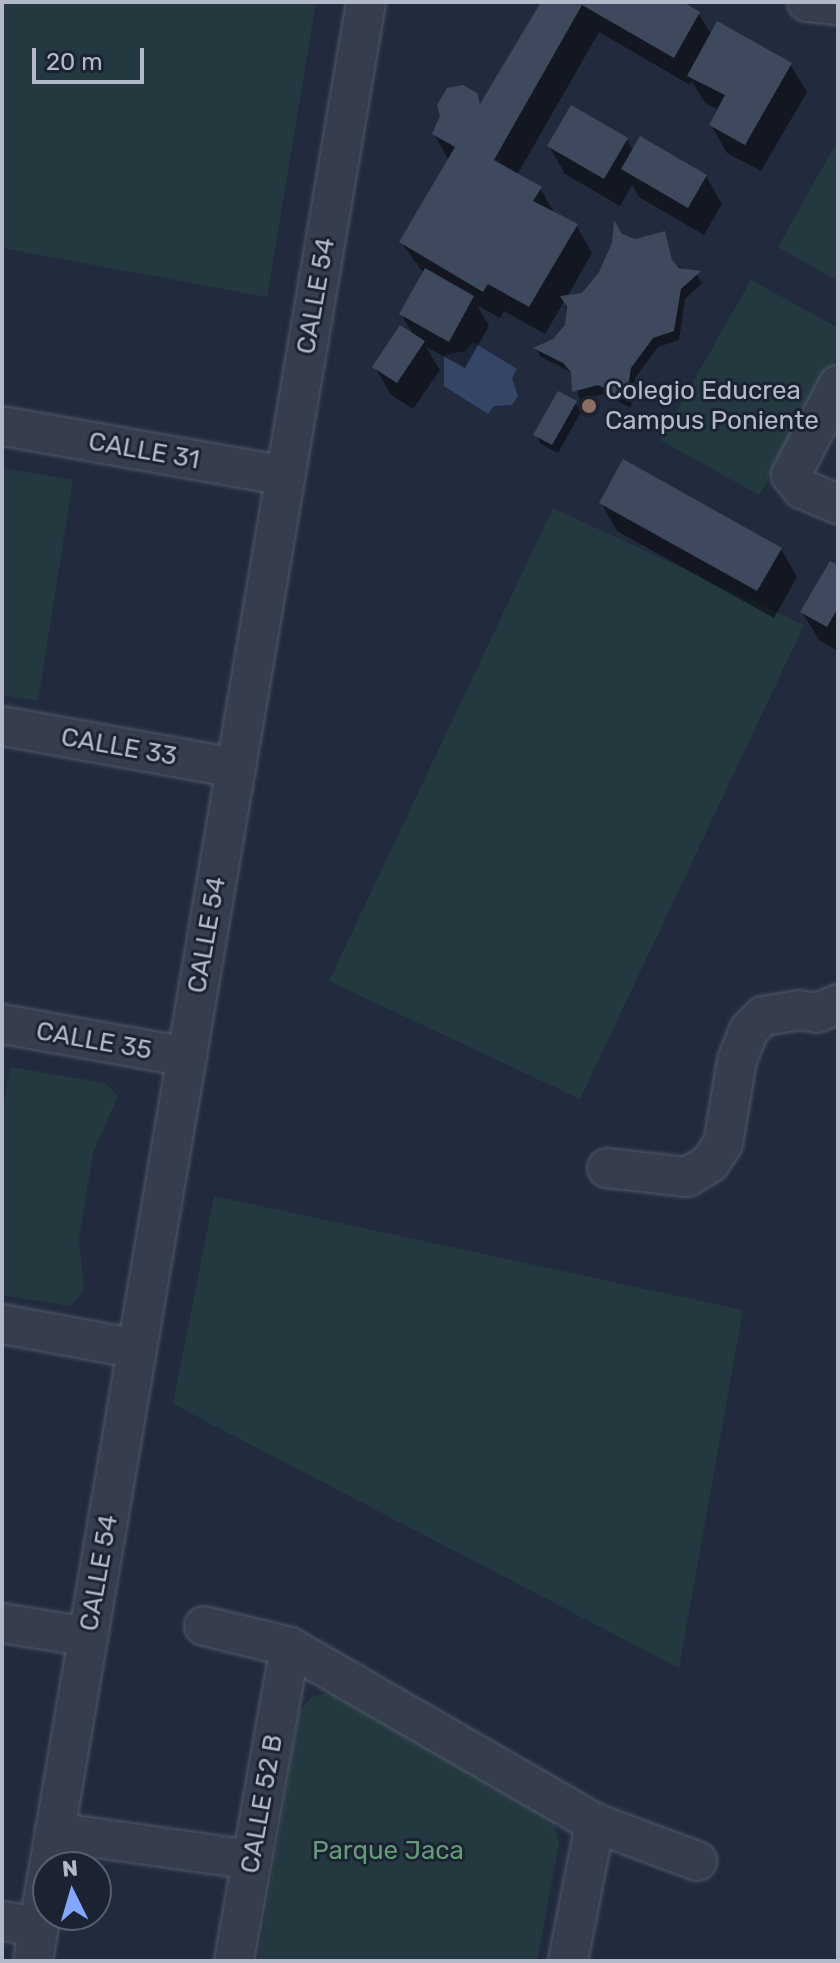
<!DOCTYPE html>
<html>
<head>
<meta charset="utf-8">
<style>
  body { margin:0 }
  #map { position:relative; width:840px; height:1963px; overflow:hidden; background:#222b3e; font-family:Rubik,sans-serif }
  div>[style] { position:absolute }
  .green>* { inset:0; background:#24393f }
  .water>* { inset:0; background:#354566 }
  .shadow>* { inset:0; background:#0007 }
  .building>* { inset:0; background:#3e495d }
  .roads { filter:drop-shadow(0 0 2px #515969) drop-shadow(0 0 2px #515969) }
  .minor>* { height:38px; margin:-19px; padding:0 19px; transform-origin:19px; border-radius:19px; background:#363e4e }
  .dots>* { width:22px; height:22px; translate:-50% -50%; box-sizing:border-box; border:4px solid #1b2333; border-radius:50% }
  span { translate:-50% -50%; white-space:nowrap; text-align:center; line-height:1.15; -webkit-text-stroke:6px #1b2333; paint-order:stroke }
  .street-label { font-size:26px; color:#b2b9c9 }
  .poi-label { font-size:26px; color:#b2b9c9 }
  .left { translate:0 -50%; text-align:left }
  .park-label { font-size:26px; color:#679b78 }
  .frame { position:absolute; inset:0; border:4px solid #b2b9c9; pointer-events:none }
  .north { position:absolute; left:32px; top:1851px; width:80px; height:80px; box-sizing:border-box; background:#1b2333; border:2px solid #575f6f; border-radius:50%; rotate:355deg; font-size:22px; font-weight:700; line-height:32px; text-align:center; color:#b2b9c9 }
  .north::after { content:''; display:block; margin:auto; width:28px; height:36px; background:#83a7fd; clip-path:polygon(50% 0,100% 100%,50% 72%,0 100%) }
  .scale { position:absolute; left:32px; top:48px; width:112px; height:36px; box-sizing:border-box; border:4px solid #b2b9c9; border-top:0; padding-left:10px; font-size:24px; line-height:28px; white-space:nowrap; color:#b2b9c9; -webkit-text-stroke:6px #1b2333; paint-order:stroke }
</style>
</head>
<body>
<div id="map">
  <div class="green">
    <div style="clip-path:polygon(2px 2px,316px 2px,267px 297px,2px 248px)"></div>
    <div style="clip-path:polygon(838px 140px,838px 281px,778px 247px)"></div>
    <div style="clip-path:polygon(751px 280px,838px 328px,838px 355px,759px 495px,660px 440px)"></div>
    <div style="clip-path:polygon(2px 468px,73px 480px,38px 701px,2px 695px)"></div>
    <div style="clip-path:polygon(553px 508px,804px 625px,580px 1099px,329px 981px)"></div>
    <div style="clip-path:polygon(10px 1067px,105px 1083px,118px 1096px,93px 1153px,79px 1238px,84px 1291px,70px 1306px,2px 1295px,2px 1114px)"></div>
    <div style="clip-path:polygon(214px 1196px,743px 1310px,679px 1668px,173px 1404px)"></div>
    <div style="clip-path:polygon(328px 1692px,552px 1816px,559px 1842px,537px 1961px,258px 1961px,299px 1711px,312px 1697px)"></div>
  </div>
  <div class="water">
    <div style="clip-path:polygon(473px 342px,517px 369px,512px 378px,518px 396px,512px 405px,494px 406px,488px 414px,444px 386px,444px 355px,466px 351px)"></div>
  </div>
  <div class="shadow">
    <div style="clip-path:polygon(544px 2px,679px 2px,699px 14px,712px 36px,790px 64px,807px 92px,761px 171px,727px 153px,711px 125px,719px 110px,705px 103px,692px 81px,690px 85px,599px 32px,517px 175px,540px 188px,555px 214px,576px 225px,592px 253px,567px 297px,583px 294px,624px 238px,635px 241px,664px 233px,672px 263px,697px 275px,702px 283px,685px 299px,679px 340px,658px 347px,635px 378px,631px 408px,604px 394px,580px 400px,571px 372px,541px 357px,536px 349px,554px 341px,567px 325px,565px 300px,545px 334px,504px 311px,500px 318px,477px 305px,489px 326px,465px 368px,426px 347px,440px 370px,413px 409px,391px 395px,375px 367px,414px 336px,401px 314px,424px 274px,401px 242px,449px 161px,434px 134px,475px 94px,482px 106px)"></div>
    <div style="clip-path:polygon(627px 140px,634px 152px,706px 176px,722px 204px,704px 235px,639px 197px,632px 185px,620px 206px,565px 174px,549px 146px)"></div>
    <div style="clip-path:polygon(575px 403px,581px 412px,558px 453px,541px 444px,536px 435px)"></div>
    <div style="clip-path:polygon(601px 503px,781px 549px,797px 577px,774px 618px,617px 531px)"></div>
    <div style="clip-path:polygon(838px 567px,838px 651px,819px 640px,802px 612px)"></div>
  </div>
  <div class="building">
    <div style="clip-path:polygon(541px 2px,683px 2px,700px 12px,674px 58px,582px 5px,494px 160px,542px 187px,533px 201px,578px 224px,529px 307px,488px 284px,483px 292px,399px 242px,455px 147px,432px 134px,440px 116px,437px 105px,447px 88px,463px 85px,477px 93px,480px 104px)"></div>
    <div style="clip-path:polygon(717px 21px,792px 63px,745px 145px,709px 125px,725px 95px,687px 76px)"></div>
    <div style="clip-path:polygon(571px 105px,628px 138px,604px 179px,547px 146px)"></div>
    <div style="clip-path:polygon(640px 136px,707px 175px,688px 208px,621px 169px)"></div>
    <div style="clip-path:polygon(614px 220px,622px 234px,635px 239px,665px 231px,672px 260px,679px 268px,701px 271px,681px 289px,674px 331px,653px 338px,631px 368px,626px 400px,598px 385px,572px 392px,571px 372px,563px 363px,533px 348px,553px 339px,565px 325px,567px 307px,560px 296px,582px 293px,599px 272px,612px 243px)"></div>
    <div style="clip-path:polygon(425px 268px,474px 296px,449px 342px,399px 314px)"></div>
    <div style="clip-path:polygon(400px 325px,425px 341px,397px 383px,372px 367px)"></div>
    <div style="clip-path:polygon(558px 391px,577px 401px,552px 445px,533px 435px)"></div>
    <div style="clip-path:polygon(623px 459px,782px 548px,757px 591px,599px 503px)"></div>
    <div style="clip-path:polygon(830px 561px,838px 565px,838px 608px,827px 627px,800px 612px)"></div>
  </div>
  <div class="roads">
    <div class="minor">
      <div style="left:807px;top:2px;width:31px;rotate:6deg"></div>
      <div style="left:838px;top:385px;width:102px;rotate:117.6deg"></div>
      <div style="left:791px;top:475px;width:18px;rotate:52deg"></div>
      <div style="left:802px;top:489px;width:39px;rotate:23deg"></div>
      <div style="left:2px;top:426px;width:288px;rotate:10deg"></div>
      <div style="left:2px;top:726px;width:238px;rotate:10.2deg"></div>
      <div style="left:2px;top:1024px;width:188px;rotate:10.1deg"></div>
      <div style="left:607px;top:1168px;width:81px;rotate:6.4deg"></div>
      <div style="left:687px;top:1177px;width:27px;rotate:-31deg"></div>
      <div style="left:710px;top:1163px;width:23px;rotate:-56deg"></div>
      <div style="left:723px;top:1144px;width:85px;rotate:-80.5deg"></div>
      <div style="left:737px;top:1060px;width:32px;rotate:-68deg"></div>
      <div style="left:749px;top:1030px;width:20px;rotate:-45deg"></div>
      <div style="left:763px;top:1016px;width:36px;rotate:-9deg"></div>
      <div style="left:799px;top:1010px;width:18px;rotate:9deg"></div>
      <div style="left:817px;top:1013px;width:23px;rotate:-23deg"></div>
      <div style="left:2px;top:1324px;width:137px;rotate:10.5deg"></div>
      <div style="left:2px;top:1623px;width:87px;rotate:9.2deg"></div>
      <div style="left:204px;top:1626px;width:89px;rotate:13.7deg"></div>
      <div style="left:290px;top:1647px;width:352px;rotate:30deg"></div>
      <div style="left:595px;top:1823px;width:109px;rotate:20.4deg"></div>
      <div style="left:55px;top:1832px;width:199px;rotate:8.1deg"></div>
      <div style="left:49px;top:1867px;width:1892px;rotate:-80.35deg"></div>
      <div style="left:2px;top:1921px;width:36px;rotate:9deg"></div>
      <div style="left:33px;top:1961px;width:90px;rotate:-80.4deg"></div>
      <div style="left:234px;top:1961px;width:319px;rotate:-79.9deg"></div>
      <div style="left:568px;top:1961px;width:141px;rotate:-78.9deg"></div>
    </div>
  </div>
  <div class="dots">
    <div style="left:589px;top:406px;background:#8d6e63"></div>
  </div>
  <div class="street-label">
    <span style="left:316px;top:296px;rotate:-80deg">CALLE 54</span>
    <span style="left:144px;top:451px;rotate:10deg">CALLE 31</span>
    <span style="left:119px;top:747px;rotate:10deg">CALLE 33</span>
    <span style="left:207px;top:935px;rotate:-80deg">CALLE 54</span>
    <span style="left:94px;top:1041px;rotate:10deg">CALLE 35</span>
    <span style="left:99px;top:1573px;rotate:-80deg">CALLE 54</span>
    <span style="left:262px;top:1804px;rotate:-80deg">CALLE 52 B</span>
  </div>
  <div class="poi-label">
    <span class="left" style="left:605px;top:406px">Colegio Educrea<br>Campus Poniente</span>
  </div>
  <div class="park-label">
    <span style="left:388px;top:1851px">Parque Jaca</span>
  </div>
  <div class="frame"></div>
  <div class="north">N</div>
  <div class="scale">20 m</div>
</div>
</body>
</html>
